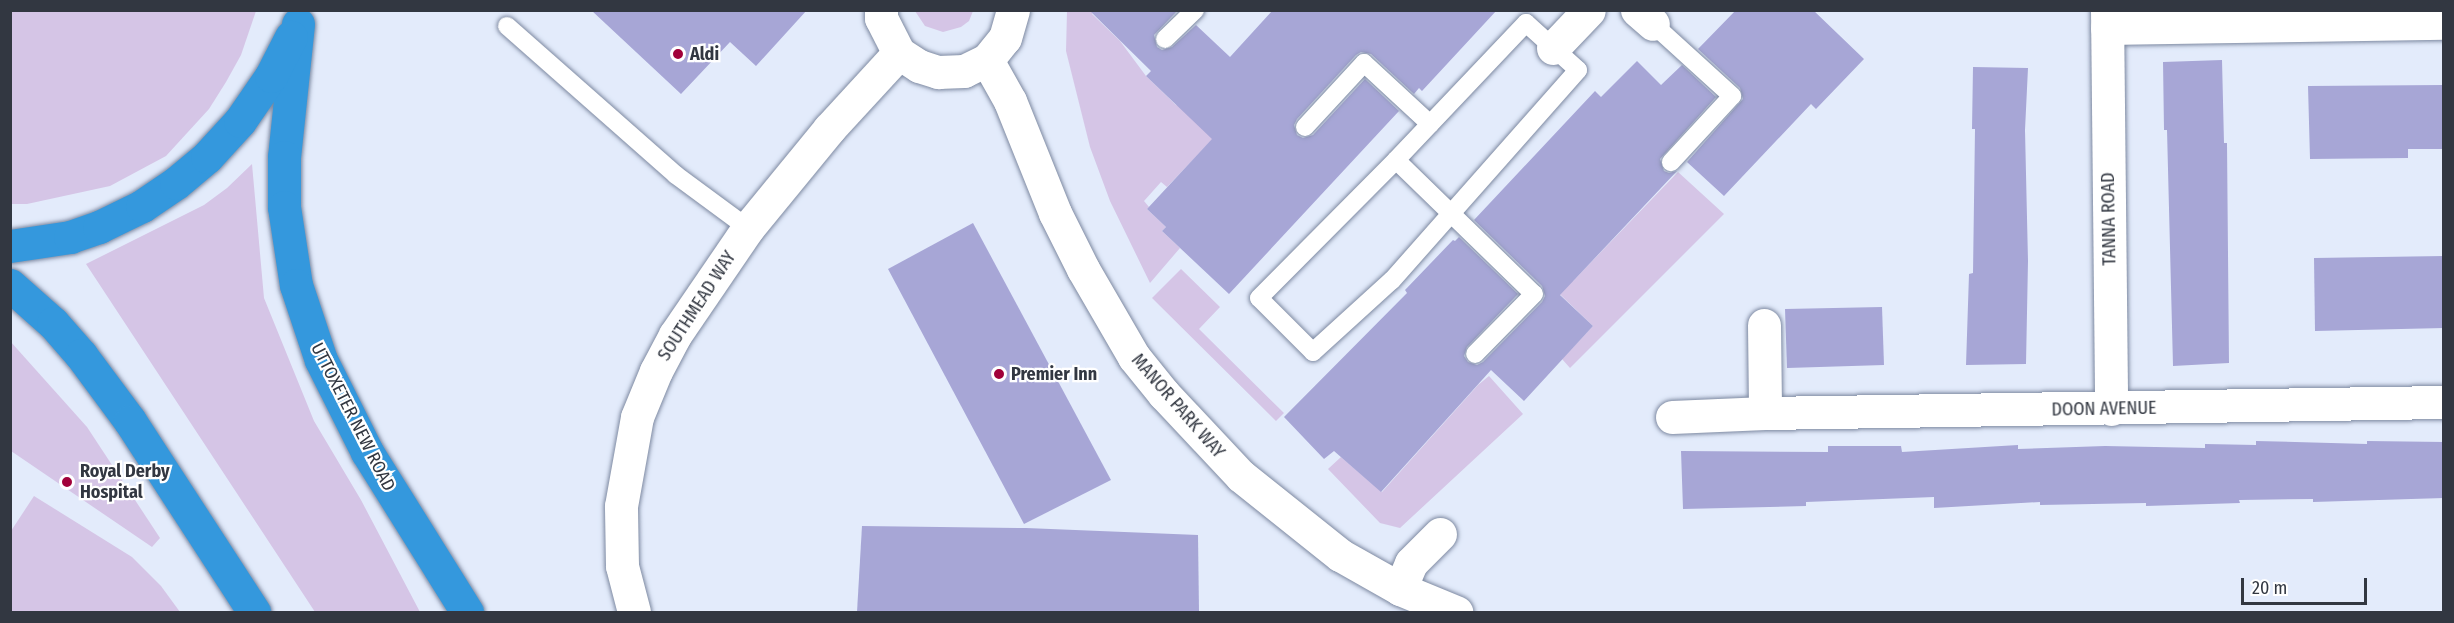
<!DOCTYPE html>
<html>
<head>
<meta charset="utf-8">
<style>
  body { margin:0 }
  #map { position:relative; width:2454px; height:623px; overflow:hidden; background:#e3ebfb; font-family:"Fira Sans Condensed",sans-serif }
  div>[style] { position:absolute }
  .green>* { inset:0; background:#d5c5e6 }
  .building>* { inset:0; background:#a7a6d6 }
  .roads { filter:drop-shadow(0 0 2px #7d89a1) drop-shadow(0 0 2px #7d89a1) }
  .lane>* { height:18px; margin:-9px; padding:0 9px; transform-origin:9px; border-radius:9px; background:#fff }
  .street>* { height:33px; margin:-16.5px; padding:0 16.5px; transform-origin:16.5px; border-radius:16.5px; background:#fff }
  .highway>* { height:33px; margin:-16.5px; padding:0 16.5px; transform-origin:16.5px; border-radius:16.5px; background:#3498dd }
  .dots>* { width:16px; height:16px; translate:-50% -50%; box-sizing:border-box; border:3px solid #fff; border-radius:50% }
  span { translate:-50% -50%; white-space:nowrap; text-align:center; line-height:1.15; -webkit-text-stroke:4.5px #fff; paint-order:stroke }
  .poi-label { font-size:18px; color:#323741; font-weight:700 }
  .left { translate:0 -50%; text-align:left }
  .street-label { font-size:18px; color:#323741 }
  .frame { position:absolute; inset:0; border:12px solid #323741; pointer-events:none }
  .scale { position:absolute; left:2241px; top:578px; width:126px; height:27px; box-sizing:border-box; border:3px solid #323741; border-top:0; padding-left:8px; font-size:18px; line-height:21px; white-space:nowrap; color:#323741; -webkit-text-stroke:4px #fff; paint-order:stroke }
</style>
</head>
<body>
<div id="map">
  <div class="green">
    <div style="clip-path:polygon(10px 11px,11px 10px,256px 11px,241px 55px,226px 82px,209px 109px,166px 156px,110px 186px,27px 204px,11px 204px)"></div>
    <div style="clip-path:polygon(915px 11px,915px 10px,973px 11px,969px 21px,961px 27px,943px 32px,925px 26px)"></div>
    <div style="clip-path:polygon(1067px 11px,1094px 11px,1092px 14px,1120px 41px,1146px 76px,1176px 105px,1228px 123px,1167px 187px,1161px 182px,1144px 201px,1149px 207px,1147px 209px,1166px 227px,1162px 231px,1180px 248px,1150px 283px,1110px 201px,1090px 147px,1066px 51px)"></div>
    <div style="clip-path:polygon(252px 164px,264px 298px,314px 421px,361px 500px,420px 612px,315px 612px,86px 264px,204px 205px,227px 188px)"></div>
    <div style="clip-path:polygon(1678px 172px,1724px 214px,1570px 368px,1562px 359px,1593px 326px,1543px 278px,1573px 281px)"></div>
    <div style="clip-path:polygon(1181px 269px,1220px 307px,1199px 329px,1284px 413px,1276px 421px,1152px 298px)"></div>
    <div style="clip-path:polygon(10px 341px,87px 427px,160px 538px,152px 547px,11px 451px)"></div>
    <div style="clip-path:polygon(1489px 376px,1523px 414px,1400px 528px,1380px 523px,1328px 469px,1341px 457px,1382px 492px,1478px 385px)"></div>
    <div style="clip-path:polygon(34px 496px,132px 557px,161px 586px,180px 612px,11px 612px,11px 531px)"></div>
  </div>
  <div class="building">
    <div style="clip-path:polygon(591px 10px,807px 10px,756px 66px,730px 42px,681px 94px)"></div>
    <div style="clip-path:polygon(1089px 10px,1178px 10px,1154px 35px,1157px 47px,1162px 50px,1172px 47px,1196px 25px,1230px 57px,1273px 10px,1497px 10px,1422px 91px,1419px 88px,1414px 94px,1371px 54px,1361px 52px,1356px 55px,1297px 119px,1294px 125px,1297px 135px,1303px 138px,1313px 135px,1365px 79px,1399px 111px,1229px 294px,1162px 231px,1166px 227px,1147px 209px,1212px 139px,1146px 76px,1151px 71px)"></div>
    <div style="clip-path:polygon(1736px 10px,1813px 10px,1864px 59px,1816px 109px,1811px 104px,1724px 196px,1687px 162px,1743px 99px,1740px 88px,1698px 49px)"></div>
    <div style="clip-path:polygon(2222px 60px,2224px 143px,2227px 143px,2229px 363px,2173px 366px,2167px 130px,2164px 130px,2163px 62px)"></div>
    <div style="clip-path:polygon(1637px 61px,1661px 85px,1682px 65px,1716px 97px,1660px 159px,1664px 171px,1669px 173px,1677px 171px,1560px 295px,1593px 326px,1524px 401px,1491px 370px,1381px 492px,1334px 451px,1324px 459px,1284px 417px,1407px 293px,1405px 290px,1453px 240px,1455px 241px,1459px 237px,1518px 294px,1467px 347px,1464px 356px,1468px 362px,1477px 365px,1483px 362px,1542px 302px,1545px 296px,1542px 286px,1474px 220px,1595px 91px,1601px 97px)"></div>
    <div style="clip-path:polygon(1973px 67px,2028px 68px,2025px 130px,2028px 261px,2026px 364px,1966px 365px,1969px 274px,1973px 273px,1975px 129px,1972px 129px)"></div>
    <div style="clip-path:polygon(2444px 85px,2444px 149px,2408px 149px,2408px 158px,2310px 159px,2308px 86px)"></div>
    <div style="clip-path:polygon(973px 223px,1111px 480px,1024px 524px,888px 269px)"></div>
    <div style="clip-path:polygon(2444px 256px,2444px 328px,2315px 331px,2314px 258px)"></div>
    <div style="clip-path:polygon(1882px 307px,1884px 365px,1787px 368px,1785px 309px)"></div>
    <div style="clip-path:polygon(2256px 441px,2367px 444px,2367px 441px,2444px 442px,2444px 498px,2313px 502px,2313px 499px,2239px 500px,2240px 503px,2146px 506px,2146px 503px,2040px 505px,2040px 502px,1934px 508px,1934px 497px,1806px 502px,1806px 506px,1683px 509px,1681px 451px,1828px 452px,1828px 446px,1901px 446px,1902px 452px,2018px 445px,2018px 449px,2105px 446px,2205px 448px,2205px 444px,2256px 445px)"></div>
    <div style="clip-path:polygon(862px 526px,1026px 528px,1198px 535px,1199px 612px,857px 612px)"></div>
  </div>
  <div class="roads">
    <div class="lane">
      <div style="left:1526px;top:23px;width:70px;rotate:42.1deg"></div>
      <div style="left:1578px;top:70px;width:281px;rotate:131.5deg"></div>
      <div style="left:1392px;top:280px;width:107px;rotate:137.7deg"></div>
      <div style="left:1313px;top:352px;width:76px;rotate:-135deg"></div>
      <div style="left:1259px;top:298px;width:194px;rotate:-45.2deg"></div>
      <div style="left:1396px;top:160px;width:189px;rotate:-46.5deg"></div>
      <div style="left:1653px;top:24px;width:107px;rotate:42.3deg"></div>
      <div style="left:1732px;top:96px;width:90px;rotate:132.7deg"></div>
      <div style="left:507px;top:26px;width:225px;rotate:41.4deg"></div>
      <div style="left:676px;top:175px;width:89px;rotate:36.4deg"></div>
      <div style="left:1165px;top:39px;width:42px;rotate:-44deg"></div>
      <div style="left:1305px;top:127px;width:87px;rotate:-47.3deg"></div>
      <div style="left:1364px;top:63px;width:90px;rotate:42.7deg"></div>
      <div style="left:1396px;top:160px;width:192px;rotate:44.2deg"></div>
      <div style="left:1534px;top:294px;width:84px;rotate:134.5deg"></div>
    </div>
    <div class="street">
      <div style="left:881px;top:10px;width:8px;rotate:90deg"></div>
      <div style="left:881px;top:18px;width:39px;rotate:63deg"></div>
      <div style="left:899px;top:53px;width:24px;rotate:33deg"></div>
      <div style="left:919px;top:66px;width:20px;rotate:18deg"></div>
      <div style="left:938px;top:72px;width:26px;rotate:-2deg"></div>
      <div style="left:964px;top:71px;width:25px;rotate:-26deg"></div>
      <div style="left:987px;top:60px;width:28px;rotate:-51deg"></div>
      <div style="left:1005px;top:38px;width:29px;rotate:-74deg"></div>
      <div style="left:1637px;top:10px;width:21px;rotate:41deg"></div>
      <div style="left:2107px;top:10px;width:399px;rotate:89.4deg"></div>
      <div style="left:2107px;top:28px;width:337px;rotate:-0.9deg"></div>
      <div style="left:1553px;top:48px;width:52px;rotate:-46.5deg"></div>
      <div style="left:987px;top:60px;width:47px;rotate:60.7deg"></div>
      <div style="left:1010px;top:101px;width:121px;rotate:68.1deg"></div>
      <div style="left:1055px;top:213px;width:63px;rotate:63.4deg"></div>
      <div style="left:1083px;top:269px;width:102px;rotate:59.9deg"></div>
      <div style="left:1134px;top:357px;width:48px;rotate:51deg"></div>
      <div style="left:1164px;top:394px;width:112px;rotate:46.8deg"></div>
      <div style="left:1241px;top:476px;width:127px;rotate:38.6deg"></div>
      <div style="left:1340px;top:555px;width:69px;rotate:29.5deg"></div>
      <div style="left:1400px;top:589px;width:61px;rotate:22.3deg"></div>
      <div style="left:1764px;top:325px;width:88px;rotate:89.3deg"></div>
      <div style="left:1672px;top:417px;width:93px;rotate:-2.5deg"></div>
      <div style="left:1765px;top:413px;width:679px;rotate:-0.93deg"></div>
      <div style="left:1400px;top:589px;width:28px;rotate:-67deg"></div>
      <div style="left:1411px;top:563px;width:41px;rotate:-45deg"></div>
      <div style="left:634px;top:612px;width:48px;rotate:-104.6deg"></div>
      <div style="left:622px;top:566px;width:60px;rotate:-91deg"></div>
      <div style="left:621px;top:506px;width:90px;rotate:-79.8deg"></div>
      <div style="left:637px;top:417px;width:50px;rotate:-67.6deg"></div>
      <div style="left:656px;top:371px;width:41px;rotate:-62.2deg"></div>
      <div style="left:675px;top:335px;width:130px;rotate:-55.7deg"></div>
      <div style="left:748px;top:228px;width:128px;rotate:-50.7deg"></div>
      <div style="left:829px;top:129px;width:103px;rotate:-47.4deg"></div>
    </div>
    <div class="highway">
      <div style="left:298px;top:24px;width:134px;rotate:96deg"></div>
      <div style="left:284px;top:157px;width:50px;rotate:90deg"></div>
      <div style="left:284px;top:207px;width:79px;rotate:81.3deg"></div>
      <div style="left:296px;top:285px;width:79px;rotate:71.6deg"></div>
      <div style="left:321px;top:360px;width:103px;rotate:63.4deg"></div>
      <div style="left:367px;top:452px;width:189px;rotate:58deg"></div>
      <div style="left:10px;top:246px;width:61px;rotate:-8.5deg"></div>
      <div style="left:70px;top:237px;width:31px;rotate:-19deg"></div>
      <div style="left:99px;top:227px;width:48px;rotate:-26deg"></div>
      <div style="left:142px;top:206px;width:41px;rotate:-34.1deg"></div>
      <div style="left:176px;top:183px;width:40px;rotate:-40deg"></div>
      <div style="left:207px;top:157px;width:49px;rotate:-47.5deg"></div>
      <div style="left:240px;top:121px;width:55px;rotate:-55.4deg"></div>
      <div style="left:271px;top:76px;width:44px;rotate:-62.9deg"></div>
      <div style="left:10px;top:285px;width:57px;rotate:41.5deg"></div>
      <div style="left:53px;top:323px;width:43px;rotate:48.8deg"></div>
      <div style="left:81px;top:355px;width:82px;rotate:53.4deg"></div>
      <div style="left:130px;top:421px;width:228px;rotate:57deg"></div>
    </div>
  </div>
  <div class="dots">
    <div style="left:678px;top:54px;background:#a1013a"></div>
    <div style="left:999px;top:374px;background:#a1013a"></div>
    <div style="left:67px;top:482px;background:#a1013a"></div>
  </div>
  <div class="poi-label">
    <span class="left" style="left:690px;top:54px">Aldi</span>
    <span class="left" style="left:1011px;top:374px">Premier Inn</span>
    <span class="left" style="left:80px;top:482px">Royal Derby<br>Hospital</span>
  </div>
  <div class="street-label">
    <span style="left:2109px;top:219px;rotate:-91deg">TANNA ROAD</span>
    <span style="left:697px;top:306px;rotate:-57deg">SOUTHMEAD WAY</span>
    <span style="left:1178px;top:406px;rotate:49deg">MANOR PARK WAY</span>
    <span style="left:2104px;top:409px;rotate:-1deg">DOON AVENUE</span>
    <span style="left:353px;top:417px;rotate:63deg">UTTOXETER NEW ROAD</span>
  </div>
  <div class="frame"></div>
  <div class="scale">20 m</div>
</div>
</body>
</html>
